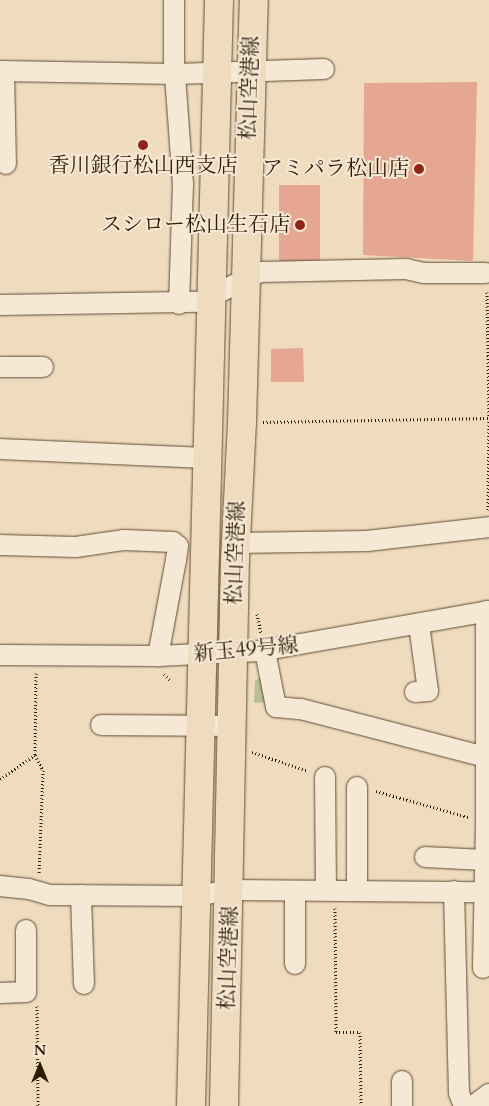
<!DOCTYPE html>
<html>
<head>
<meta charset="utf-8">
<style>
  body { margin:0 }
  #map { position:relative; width:489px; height:1106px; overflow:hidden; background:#efdbbe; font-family:Cardo,"Noto Serif JP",serif }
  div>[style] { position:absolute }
  .green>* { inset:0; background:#b5c195 }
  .building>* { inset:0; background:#e6a792 }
  .path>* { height:3px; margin-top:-1.5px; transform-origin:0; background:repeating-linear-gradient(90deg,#2f1d04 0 1px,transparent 0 3.5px) }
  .roads { filter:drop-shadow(0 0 1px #5f4c32) drop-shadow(0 0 1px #5f4c32) }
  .street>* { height:20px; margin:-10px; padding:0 10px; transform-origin:10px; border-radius:10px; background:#f5e8d5 }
  .primary>* { height:28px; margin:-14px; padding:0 14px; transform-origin:14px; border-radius:14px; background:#efdbbe }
  .dots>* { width:14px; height:14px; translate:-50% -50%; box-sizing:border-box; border:2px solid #f5e8d5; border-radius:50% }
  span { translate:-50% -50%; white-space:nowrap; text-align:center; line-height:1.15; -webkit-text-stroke:4px #f5e8d5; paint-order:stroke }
  .street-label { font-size:21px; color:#2f1d04 }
  .poi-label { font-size:21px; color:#2f1d04 }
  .right { translate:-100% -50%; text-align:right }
  .north { position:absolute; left:15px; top:1041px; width:50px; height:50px; -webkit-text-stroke:4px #f5e8d5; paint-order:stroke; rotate:0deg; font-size:14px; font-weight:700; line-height:20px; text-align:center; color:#2f1d04 }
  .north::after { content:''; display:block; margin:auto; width:18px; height:22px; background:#2f1d04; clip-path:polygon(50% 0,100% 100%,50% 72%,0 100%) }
</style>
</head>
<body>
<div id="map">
  <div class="green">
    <div style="clip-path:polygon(261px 677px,270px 702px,254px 703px,255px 681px)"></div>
  </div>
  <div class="building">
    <div style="clip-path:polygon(477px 82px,473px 261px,363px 255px,364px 83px)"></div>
    <div style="clip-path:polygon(279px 185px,320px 185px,320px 264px,279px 264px)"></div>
    <div style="clip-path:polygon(303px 348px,304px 382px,271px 382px,271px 349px)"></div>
  </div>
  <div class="path">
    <div style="left:487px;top:292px;width:125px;rotate:89.1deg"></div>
    <div style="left:263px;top:422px;width:226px;rotate:-1deg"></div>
    <div style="left:488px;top:510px;width:89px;rotate:-89.4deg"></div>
    <div style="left:257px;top:614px;width:19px;rotate:78deg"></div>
    <div style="left:36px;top:673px;width:82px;rotate:90.7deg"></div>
    <div style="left:35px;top:755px;width:17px;rotate:62deg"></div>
    <div style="left:43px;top:770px;width:104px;rotate:92.2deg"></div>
    <div style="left:164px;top:674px;width:10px;rotate:45deg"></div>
    <div style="left:252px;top:752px;width:59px;rotate:18.7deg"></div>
    <div style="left:0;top:779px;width:42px;rotate:-34.4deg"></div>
    <div style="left:376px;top:791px;width:96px;rotate:15.8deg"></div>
    <div style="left:335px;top:908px;width:124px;rotate:89.5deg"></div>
    <div style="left:336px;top:1032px;width:24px"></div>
    <div style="left:360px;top:1032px;width:74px;rotate:89.2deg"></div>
    <div style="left:37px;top:1006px;width:100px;rotate:89.4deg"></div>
  </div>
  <div class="roads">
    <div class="street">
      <div style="left:174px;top:0;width:62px;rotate:90deg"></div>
      <div style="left:174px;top:62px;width:122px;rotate:85.8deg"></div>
      <div style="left:183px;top:184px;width:120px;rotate:91.9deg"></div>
      <div style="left:0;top:71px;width:176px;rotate:1deg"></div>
      <div style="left:176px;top:74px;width:148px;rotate:-1.9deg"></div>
      <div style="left:4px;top:71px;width:93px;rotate:88.8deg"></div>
      <div style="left:0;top:305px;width:200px;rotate:-0.9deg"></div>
      <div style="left:200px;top:302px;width:67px;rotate:-26.6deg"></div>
      <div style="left:260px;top:272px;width:146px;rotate:-1.2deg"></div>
      <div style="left:406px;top:269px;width:18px;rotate:13deg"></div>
      <div style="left:424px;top:273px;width:62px"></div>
      <div style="left:0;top:367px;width:43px"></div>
      <div style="left:0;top:449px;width:207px;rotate:2.5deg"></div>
      <div style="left:235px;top:543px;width:132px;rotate:-0.9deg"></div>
      <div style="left:367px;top:541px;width:123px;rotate:-6.5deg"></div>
      <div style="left:0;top:545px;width:76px;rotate:1.5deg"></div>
      <div style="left:76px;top:547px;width:49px;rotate:-8.3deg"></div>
      <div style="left:124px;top:540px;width:49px;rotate:2.3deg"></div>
      <div style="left:173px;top:542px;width:6px;rotate:39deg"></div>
      <div style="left:178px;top:546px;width:14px;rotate:98deg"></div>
      <div style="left:176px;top:560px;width:98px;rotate:100.6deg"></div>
      <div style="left:486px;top:611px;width:210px;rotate:90deg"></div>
      <div style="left:486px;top:821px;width:3px;rotate:18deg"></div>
      <div style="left:265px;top:651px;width:57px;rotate:78.9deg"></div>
      <div style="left:276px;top:707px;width:25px;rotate:5deg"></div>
      <div style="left:301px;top:709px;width:194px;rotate:14.6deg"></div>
      <div style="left:0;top:655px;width:158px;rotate:0.4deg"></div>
      <div style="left:158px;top:656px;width:102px;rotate:-2.8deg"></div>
      <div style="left:260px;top:651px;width:232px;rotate:-9.9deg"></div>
      <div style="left:415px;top:692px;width:13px;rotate:-4deg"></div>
      <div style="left:428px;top:691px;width:68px;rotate:-97.7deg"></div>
      <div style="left:101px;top:725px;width:133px;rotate:0.4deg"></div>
      <div style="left:325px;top:777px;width:113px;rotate:89.5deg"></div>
      <div style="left:357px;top:787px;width:103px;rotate:90deg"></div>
      <div style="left:425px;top:857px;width:59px;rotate:2.9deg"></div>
      <div style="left:0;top:886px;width:29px;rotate:6deg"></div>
      <div style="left:29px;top:889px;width:22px;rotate:16deg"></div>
      <div style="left:50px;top:895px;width:146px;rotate:0.4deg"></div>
      <div style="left:196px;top:896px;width:36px;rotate:-10deg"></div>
      <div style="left:231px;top:890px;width:254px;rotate:0.5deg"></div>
      <div style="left:295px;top:891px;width:73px;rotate:90deg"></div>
      <div style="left:454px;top:891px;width:202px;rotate:88.6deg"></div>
      <div style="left:459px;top:1093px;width:14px;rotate:69deg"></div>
      <div style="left:81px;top:895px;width:89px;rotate:88.1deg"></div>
      <div style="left:483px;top:968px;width:147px;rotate:-88.8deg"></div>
      <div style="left:0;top:993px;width:26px;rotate:-2deg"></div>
      <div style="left:26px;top:992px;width:62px;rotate:-90deg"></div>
      <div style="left:402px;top:1081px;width:25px;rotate:90deg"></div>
      <div style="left:473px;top:1106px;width:20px;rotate:-37deg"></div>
    </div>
    <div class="primary">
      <div style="left:191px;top:1106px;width:1106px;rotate:-88.55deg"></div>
      <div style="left:224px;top:1106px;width:546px;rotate:-88.85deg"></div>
      <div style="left:235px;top:560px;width:138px;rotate:-87.1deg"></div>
      <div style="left:242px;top:422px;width:422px;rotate:-88.4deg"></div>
    </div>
  </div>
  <div class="dots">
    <div style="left:143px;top:145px;background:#8f2418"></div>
    <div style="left:419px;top:169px;background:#8f2418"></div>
    <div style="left:300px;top:225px;background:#8f2418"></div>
  </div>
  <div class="street-label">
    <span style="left:250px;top:88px;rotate:-88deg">松山空港線</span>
    <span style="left:236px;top:553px;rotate:-88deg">松山空港線</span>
    <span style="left:246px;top:650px;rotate:-5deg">新玉49号線</span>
    <span style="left:229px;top:958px;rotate:-88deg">松山空港線</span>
  </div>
  <div class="poi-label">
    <span style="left:143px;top:166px">香川銀行松山西支店</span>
    <span class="right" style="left:409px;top:169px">アミパラ松山店</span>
    <span class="right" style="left:290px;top:225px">スシロー松山生石店</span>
  </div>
  <div class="north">N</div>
</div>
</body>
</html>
